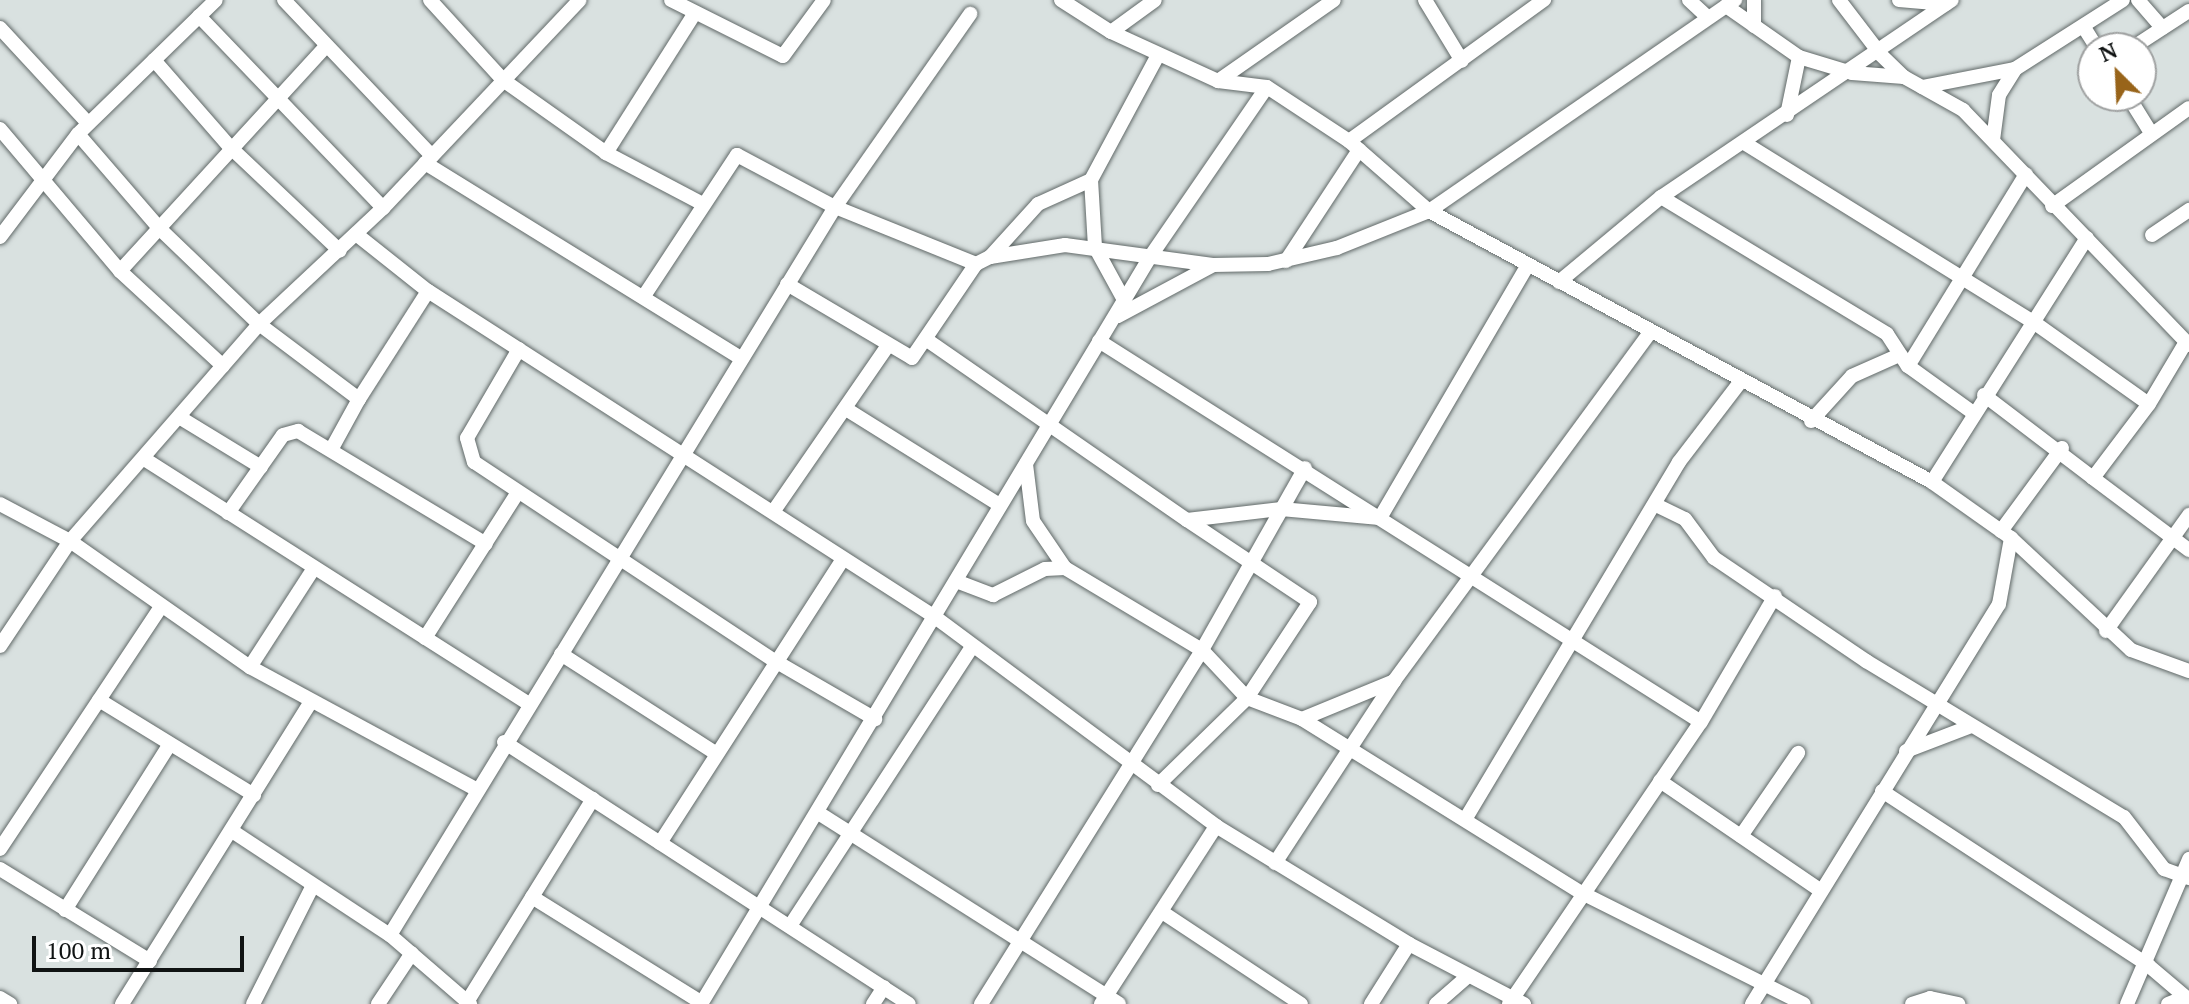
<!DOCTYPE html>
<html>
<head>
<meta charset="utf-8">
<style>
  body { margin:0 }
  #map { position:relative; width:2189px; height:1004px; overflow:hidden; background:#d9e1e0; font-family:"PT Serif",serif }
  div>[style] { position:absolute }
  .roads { filter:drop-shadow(0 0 2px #616968) drop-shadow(0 0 2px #616968) }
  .minor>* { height:14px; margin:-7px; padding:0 7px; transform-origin:7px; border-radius:7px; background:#fff }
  span { translate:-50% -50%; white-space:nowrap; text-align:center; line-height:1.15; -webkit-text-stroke:7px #fff; paint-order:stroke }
  .north { position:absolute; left:2077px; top:32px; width:80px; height:80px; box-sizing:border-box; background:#fff; border:2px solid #9fa1a1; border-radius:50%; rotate:336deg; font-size:22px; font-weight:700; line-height:32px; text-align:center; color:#101313 }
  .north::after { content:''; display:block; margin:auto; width:28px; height:36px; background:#98641a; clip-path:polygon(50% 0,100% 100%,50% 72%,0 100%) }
  .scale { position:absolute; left:32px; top:936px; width:212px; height:36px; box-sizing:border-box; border:4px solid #101313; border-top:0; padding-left:10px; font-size:24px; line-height:28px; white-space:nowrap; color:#101313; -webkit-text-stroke:6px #fff; paint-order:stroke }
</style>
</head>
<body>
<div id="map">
  <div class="roads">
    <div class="minor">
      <div style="left:284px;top:0;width:215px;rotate:46.5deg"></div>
      <div style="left:430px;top:0;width:108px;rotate:47.6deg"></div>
      <div style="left:503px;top:80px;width:126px;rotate:35.3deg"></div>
      <div style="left:606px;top:153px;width:107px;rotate:27.8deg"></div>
      <div style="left:671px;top:0;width:125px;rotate:26.6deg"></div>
      <div style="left:783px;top:56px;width:69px;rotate:-53.8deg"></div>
      <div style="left:1061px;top:0;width:59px;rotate:32.6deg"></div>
      <div style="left:1111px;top:32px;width:118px;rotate:24.6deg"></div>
      <div style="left:1218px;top:81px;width:49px;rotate:7deg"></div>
      <div style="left:1267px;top:87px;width:98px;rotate:33.4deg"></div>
      <div style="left:1349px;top:141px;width:106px;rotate:41.2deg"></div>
      <div style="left:1429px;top:211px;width:571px;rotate:28.31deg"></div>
      <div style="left:1932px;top:482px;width:97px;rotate:35.3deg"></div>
      <div style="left:2011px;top:538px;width:164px;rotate:43deg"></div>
      <div style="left:2131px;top:650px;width:62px;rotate:19.9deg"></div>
      <div style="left:1425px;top:0;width:71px;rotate:58.8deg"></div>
      <div style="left:1689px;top:0;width:26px;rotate:43deg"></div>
      <div style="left:1839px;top:0;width:69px;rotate:52.6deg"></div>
      <div style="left:1881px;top:55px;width:32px;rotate:44deg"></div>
      <div style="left:1904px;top:77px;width:68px;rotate:29.2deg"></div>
      <div style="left:1963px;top:110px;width:326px;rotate:46.1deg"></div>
      <div style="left:1899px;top:0;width:47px;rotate:4.9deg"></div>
      <div style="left:2138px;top:0;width:37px;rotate:49deg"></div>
      <div style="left:1726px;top:6px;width:89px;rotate:34.9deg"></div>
      <div style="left:1799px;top:57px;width:55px;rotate:16.8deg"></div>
      <div style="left:1852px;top:73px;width:52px;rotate:4.4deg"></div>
      <div style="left:199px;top:16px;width:266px;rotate:46.2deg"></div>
      <div style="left:1754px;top:26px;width:26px;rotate:-90deg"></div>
      <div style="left:0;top:28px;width:129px;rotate:47.2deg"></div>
      <div style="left:2085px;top:29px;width:22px;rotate:58deg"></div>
      <div style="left:1111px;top:32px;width:54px;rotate:-36deg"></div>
      <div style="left:2132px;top:48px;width:68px;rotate:-33deg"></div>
      <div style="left:154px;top:60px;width:116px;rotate:48.9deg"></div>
      <div style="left:230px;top:147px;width:151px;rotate:43.4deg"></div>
      <div style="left:1218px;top:81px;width:141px;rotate:-34.9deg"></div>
      <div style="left:1922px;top:87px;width:95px;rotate:-11deg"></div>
      <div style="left:2015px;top:69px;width:128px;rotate:-32.6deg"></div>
      <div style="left:2128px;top:96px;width:44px;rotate:58.1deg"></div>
      <div style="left:1787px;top:115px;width:59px;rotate:-78.3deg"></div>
      <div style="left:0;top:129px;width:186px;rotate:49.8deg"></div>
      <div style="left:120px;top:271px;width:140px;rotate:42.7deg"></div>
      <div style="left:78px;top:134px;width:125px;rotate:49.2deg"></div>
      <div style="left:160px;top:229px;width:137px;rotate:43.8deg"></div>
      <div style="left:259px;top:324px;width:125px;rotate:36.9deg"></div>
      <div style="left:359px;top:399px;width:58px;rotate:118.8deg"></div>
      <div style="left:1993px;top:140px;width:45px;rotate:-82.4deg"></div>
      <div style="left:1999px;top:95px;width:31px;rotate:-58deg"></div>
      <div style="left:1349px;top:141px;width:241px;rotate:-35.9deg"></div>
      <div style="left:1746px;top:144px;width:336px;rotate:31.8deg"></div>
      <div style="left:2032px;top:321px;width:143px;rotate:35.4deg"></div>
      <div style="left:2149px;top:404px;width:72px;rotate:-59.2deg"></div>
      <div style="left:606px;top:153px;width:166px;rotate:-57.6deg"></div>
      <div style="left:425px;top:163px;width:371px;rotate:31.7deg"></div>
      <div style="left:1661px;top:197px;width:264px;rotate:31.2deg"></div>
      <div style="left:1887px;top:334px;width:38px;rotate:57deg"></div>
      <div style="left:1908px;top:366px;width:79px;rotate:35.7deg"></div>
      <div style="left:2052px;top:206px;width:168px;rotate:-35.6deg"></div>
      <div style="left:356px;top:234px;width:92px;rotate:38.4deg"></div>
      <div style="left:428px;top:291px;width:603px;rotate:32.74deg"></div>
      <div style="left:935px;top:617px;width:350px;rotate:36.6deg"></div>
      <div style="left:1216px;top:826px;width:226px;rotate:31.4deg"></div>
      <div style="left:1409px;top:944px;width:130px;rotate:27.6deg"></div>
      <div style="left:2152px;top:235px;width:45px;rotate:-34deg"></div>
      <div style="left:0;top:237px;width:129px;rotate:-52.9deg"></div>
      <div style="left:78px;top:134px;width:192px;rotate:-44.2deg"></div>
      <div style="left:990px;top:257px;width:72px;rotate:-47.8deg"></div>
      <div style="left:1038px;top:204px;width:58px;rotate:-24.4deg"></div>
      <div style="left:1286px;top:261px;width:133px;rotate:-56.7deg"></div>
      <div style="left:120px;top:271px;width:304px;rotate:-47.5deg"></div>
      <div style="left:1559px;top:282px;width:133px;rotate:-39.8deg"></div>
      <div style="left:1661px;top:197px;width:351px;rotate:-34.1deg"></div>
      <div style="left:787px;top:284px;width:145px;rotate:30.6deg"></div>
      <div style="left:912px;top:358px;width:114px;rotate:-55.8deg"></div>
      <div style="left:976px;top:264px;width:16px;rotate:-27deg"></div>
      <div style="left:990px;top:257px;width:76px;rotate:-9.1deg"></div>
      <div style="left:1065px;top:245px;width:149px;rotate:7.7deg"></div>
      <div style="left:1213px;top:265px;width:55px;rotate:-1deg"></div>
      <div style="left:1268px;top:264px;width:71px;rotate:-13.1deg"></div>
      <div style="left:1337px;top:248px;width:99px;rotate:-21.9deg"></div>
      <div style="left:1429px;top:211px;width:372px;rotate:-34.6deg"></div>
      <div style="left:644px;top:296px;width:169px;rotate:-56.6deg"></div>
      <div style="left:737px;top:155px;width:111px;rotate:28deg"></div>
      <div style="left:835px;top:207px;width:152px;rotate:22deg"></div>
      <div style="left:1124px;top:300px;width:60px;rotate:-118.7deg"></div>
      <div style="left:1095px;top:247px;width:67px;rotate:-93.4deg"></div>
      <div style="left:1091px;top:180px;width:142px;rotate:-61.8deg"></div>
      <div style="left:1118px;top:316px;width:108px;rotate:-28.2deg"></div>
      <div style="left:927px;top:340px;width:316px;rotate:34.7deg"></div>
      <div style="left:1187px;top:520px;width:95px;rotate:-6.7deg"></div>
      <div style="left:1281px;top:509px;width:99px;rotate:5.2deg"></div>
      <div style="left:1380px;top:518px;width:293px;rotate:-59.7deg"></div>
      <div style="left:1099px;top:341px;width:712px;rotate:32.33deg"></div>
      <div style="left:519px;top:349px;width:103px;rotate:120.3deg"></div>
      <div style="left:467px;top:438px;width:25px;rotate:74deg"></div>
      <div style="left:474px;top:462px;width:361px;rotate:33.5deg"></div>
      <div style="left:775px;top:661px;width:116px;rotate:30.1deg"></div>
      <div style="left:1908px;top:366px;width:225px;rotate:-58.4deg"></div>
      <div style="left:1984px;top:395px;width:137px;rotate:37.3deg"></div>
      <div style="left:2093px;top:478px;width:93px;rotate:-52.9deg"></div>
      <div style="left:359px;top:399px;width:128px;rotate:-57.4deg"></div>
      <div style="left:846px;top:409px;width:179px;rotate:32deg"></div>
      <div style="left:179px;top:417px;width:96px;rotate:31.4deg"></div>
      <div style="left:1811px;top:421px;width:61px;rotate:-47.7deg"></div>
      <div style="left:1852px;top:376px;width:49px;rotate:-24deg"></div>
      <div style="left:146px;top:460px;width:453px;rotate:32.5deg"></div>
      <div style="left:1026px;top:464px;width:57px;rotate:83deg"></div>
      <div style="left:1033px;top:521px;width:57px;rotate:55.8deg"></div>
      <div style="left:2093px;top:478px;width:120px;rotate:36.9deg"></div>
      <div style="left:1932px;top:482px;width:289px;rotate:-57.6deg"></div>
      <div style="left:0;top:504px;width:79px;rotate:27.9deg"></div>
      <div style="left:70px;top:541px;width:220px;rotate:35deg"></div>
      <div style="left:250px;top:667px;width:257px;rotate:28.4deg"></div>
      <div style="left:1656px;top:505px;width:32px;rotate:26deg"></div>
      <div style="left:1685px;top:519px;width:49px;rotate:53.4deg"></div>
      <div style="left:1714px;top:558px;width:184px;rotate:34.1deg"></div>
      <div style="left:1866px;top:661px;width:301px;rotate:31.2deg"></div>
      <div style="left:2124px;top:817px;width:66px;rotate:52.4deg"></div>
      <div style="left:2164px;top:869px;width:27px;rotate:20deg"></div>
      <div style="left:773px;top:512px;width:203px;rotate:-55.4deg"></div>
      <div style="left:228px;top:513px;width:95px;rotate:-54.8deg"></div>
      <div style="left:283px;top:435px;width:16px;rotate:-15deg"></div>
      <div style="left:298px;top:431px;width:219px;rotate:31deg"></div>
      <div style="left:2001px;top:531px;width:103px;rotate:-53.7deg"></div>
      <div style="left:956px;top:581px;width:40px;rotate:21deg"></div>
      <div style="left:993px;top:595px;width:58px;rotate:-26.6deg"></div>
      <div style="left:1045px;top:569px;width:20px;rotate:-3deg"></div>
      <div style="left:1065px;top:568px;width:160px;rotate:30.9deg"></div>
      <div style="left:1202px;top:650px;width:66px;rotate:46.8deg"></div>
      <div style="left:1247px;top:698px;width:59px;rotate:20.9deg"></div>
      <div style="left:1302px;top:719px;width:330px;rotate:31.9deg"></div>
      <div style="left:1582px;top:893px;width:248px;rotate:26.6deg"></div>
      <div style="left:2106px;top:631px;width:143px;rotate:-54.4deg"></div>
      <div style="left:425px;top:638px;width:169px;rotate:-57.5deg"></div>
      <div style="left:0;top:646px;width:126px;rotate:-56.3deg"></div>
      <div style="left:70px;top:541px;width:288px;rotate:-48.9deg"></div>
      <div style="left:259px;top:324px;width:170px;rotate:-43.1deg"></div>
      <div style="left:383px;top:208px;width:286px;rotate:-46.6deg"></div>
      <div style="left:561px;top:654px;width:185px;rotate:32.7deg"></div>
      <div style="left:250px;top:667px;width:118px;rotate:-57.1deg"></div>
      <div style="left:99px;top:700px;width:182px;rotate:31.5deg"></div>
      <div style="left:1302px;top:719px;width:100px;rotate:-22.4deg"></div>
      <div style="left:504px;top:742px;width:482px;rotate:32.9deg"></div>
      <div style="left:1906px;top:751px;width:70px;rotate:-21deg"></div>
      <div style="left:1660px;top:781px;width:195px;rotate:34.3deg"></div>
      <div style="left:1158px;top:785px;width:124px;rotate:-44.3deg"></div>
      <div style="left:1247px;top:698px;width:115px;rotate:-56.7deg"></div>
      <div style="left:1310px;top:602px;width:148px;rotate:-146.3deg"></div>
      <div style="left:1882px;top:791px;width:319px;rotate:33.2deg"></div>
      <div style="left:2149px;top:966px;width:52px;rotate:40.4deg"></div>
      <div style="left:820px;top:814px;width:354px;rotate:32.4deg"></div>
      <div style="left:1466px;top:818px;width:415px;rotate:-59.1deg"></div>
      <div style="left:1679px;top:462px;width:102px;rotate:-52.6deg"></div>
      <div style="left:232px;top:831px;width:189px;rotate:33.4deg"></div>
      <div style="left:390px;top:935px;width:106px;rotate:40.8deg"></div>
      <div style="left:1741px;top:836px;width:101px;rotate:-55.5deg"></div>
      <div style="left:660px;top:843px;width:338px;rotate:-57.2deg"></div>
      <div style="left:0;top:849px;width:291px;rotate:-56.4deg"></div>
      <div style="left:1275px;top:863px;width:217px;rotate:-56.8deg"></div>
      <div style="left:1394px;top:681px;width:434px;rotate:-53.7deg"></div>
      <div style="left:0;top:869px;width:176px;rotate:31.5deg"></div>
      <div style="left:532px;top:897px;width:200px;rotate:31.9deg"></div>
      <div style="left:65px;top:910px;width:196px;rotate:-57.7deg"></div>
      <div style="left:1165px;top:914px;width:163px;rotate:33.5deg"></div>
      <div style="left:790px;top:926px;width:332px;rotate:-56.9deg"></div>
      <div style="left:390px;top:935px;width:853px;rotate:-58.56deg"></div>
      <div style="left:835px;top:207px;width:236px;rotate:-55deg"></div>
      <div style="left:0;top:998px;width:12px;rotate:31deg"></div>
      <div style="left:467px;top:1002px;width:239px;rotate:-58.2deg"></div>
      <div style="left:122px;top:1004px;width:357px;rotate:-58deg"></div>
      <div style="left:253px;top:1004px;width:131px;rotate:-63.2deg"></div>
      <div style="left:378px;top:1004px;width:61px;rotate:-56.3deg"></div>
      <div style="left:701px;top:1004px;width:872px;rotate:-58.99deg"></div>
      <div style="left:1150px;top:257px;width:206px;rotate:-55.5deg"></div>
      <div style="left:873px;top:1004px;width:20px;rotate:-57deg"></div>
      <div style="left:981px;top:1004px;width:417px;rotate:-58deg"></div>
      <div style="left:1202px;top:650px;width:209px;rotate:-60.5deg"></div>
      <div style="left:1101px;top:1004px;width:212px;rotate:-57.1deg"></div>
      <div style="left:1371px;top:1004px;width:71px;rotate:-57.7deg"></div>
      <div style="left:1436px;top:1004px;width:43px;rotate:-41.2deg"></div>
      <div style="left:1509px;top:1004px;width:341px;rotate:-55.8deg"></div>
      <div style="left:1701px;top:722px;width:146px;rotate:-59.6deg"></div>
      <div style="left:1752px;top:1004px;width:470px;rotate:-58.3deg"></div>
      <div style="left:1999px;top:604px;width:67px;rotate:-79.7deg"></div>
      <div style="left:1912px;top:1004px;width:19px;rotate:-18deg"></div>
      <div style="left:1930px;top:998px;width:29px;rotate:12deg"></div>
      <div style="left:2127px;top:1004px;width:158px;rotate:-66.8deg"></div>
      <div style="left:2168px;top:1004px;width:18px;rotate:-22deg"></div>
    </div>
  </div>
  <div class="north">N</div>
  <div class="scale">100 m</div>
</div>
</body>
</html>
